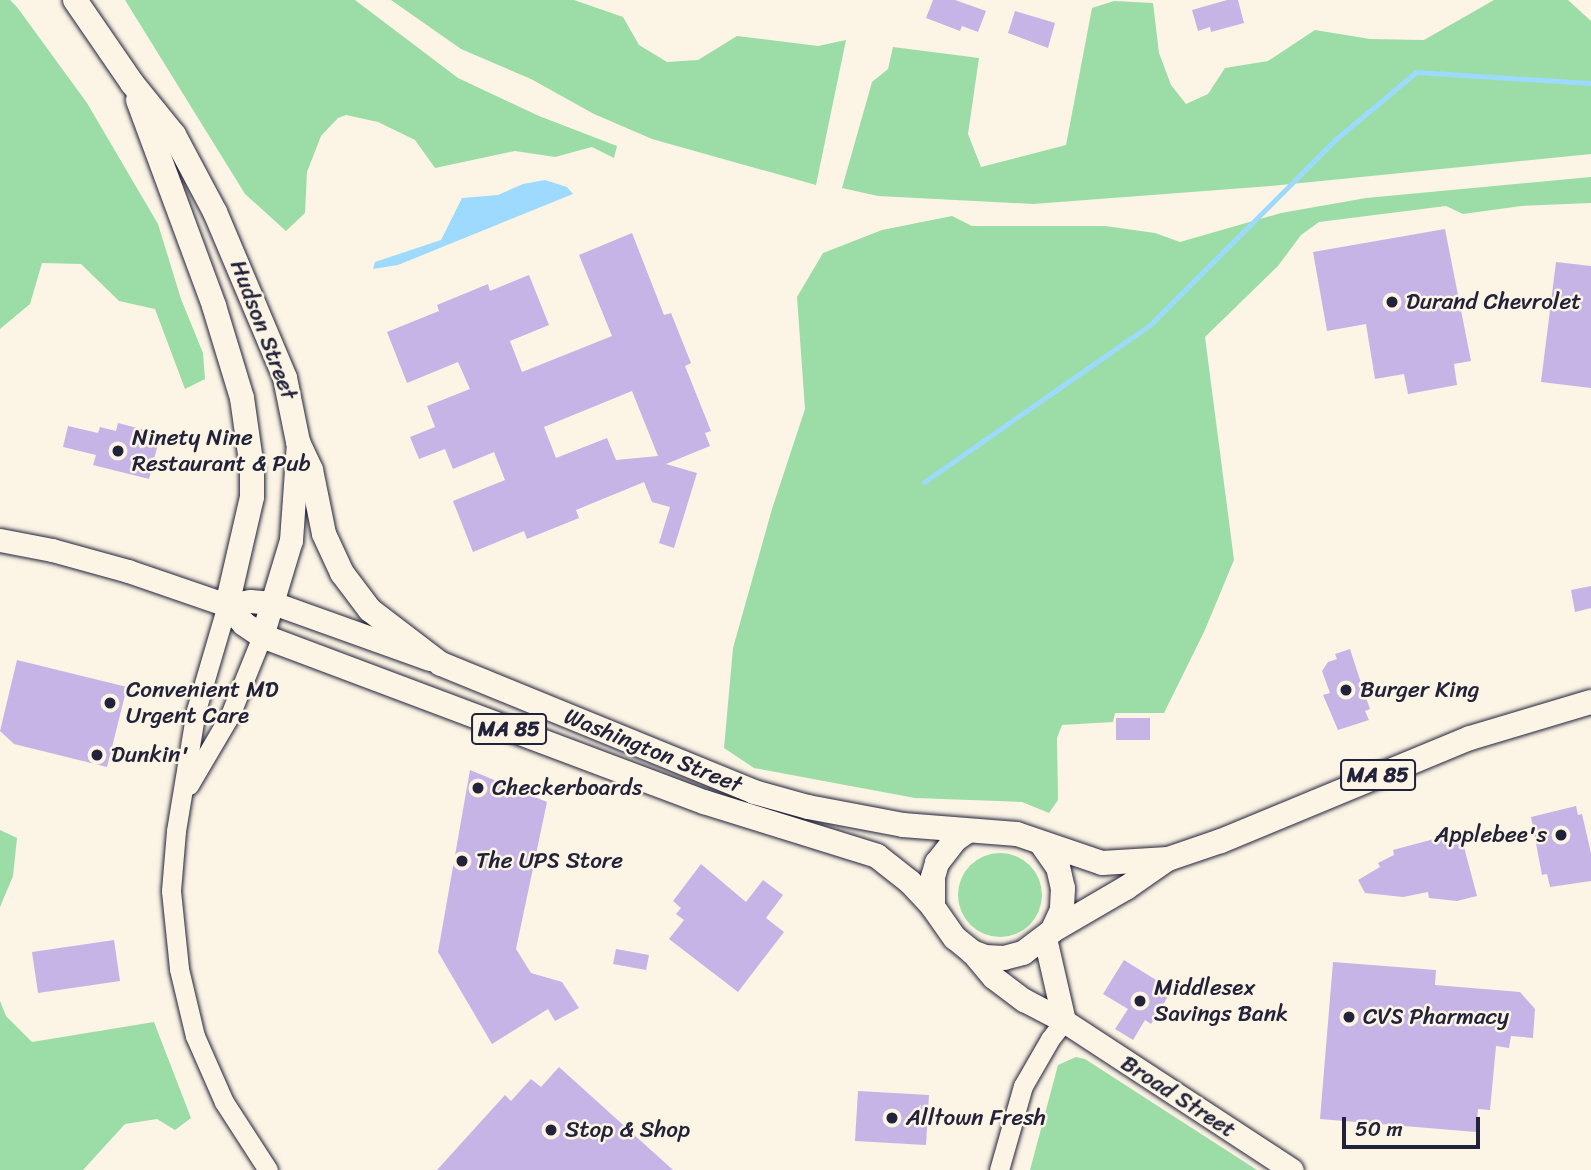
<!DOCTYPE html>
<html>
<head>
<meta charset="utf-8">
<style>
  body { margin:0 }
  #map { position:relative; width:1591px; height:1170px; overflow:hidden; background:#fcf5e5; font-family:Sriracha,sans-serif }
  div>[style] { position:absolute }
  .green>* { inset:0; background:#9cdca6 }
  .round { border-radius:50% }
  .water>* { inset:0; background:#9ddafe }
  .stream>* { height:5px; margin:-2.5px; padding:0 2.5px; transform-origin:2.5px; border-radius:2.5px; background:#9ddafe }
  .building>* { inset:0; background:#c5b4e5 }
  .roads { filter:drop-shadow(0 0 2px #22223b) drop-shadow(0 0 2px #22223b) }
  .tertiary>* { height:19px; margin:-9.5px; padding:0 9.5px; transform-origin:9.5px; border-radius:9.5px; background:#fcf5e5 }
  .secondary>* { height:23px; margin:-11.5px; padding:0 11.5px; transform-origin:11.5px; border-radius:11.5px; background:#fcf5e5 }
  .primary>* { height:24px; margin:-12px; padding:0 12px; transform-origin:12px; border-radius:12px; background:#fcf5e5 }
  .dots>* { width:19px; height:19px; translate:-50% -50%; box-sizing:border-box; border:4px solid #fcf5e5; border-radius:50% }
  span { translate:-50% -50%; white-space:nowrap; text-align:center; line-height:1.15; -webkit-text-stroke:5px #fcf5e5; paint-order:stroke }
  .shield-label span { padding:2px 5px; background:#fcf5e5; border:2px solid; border-radius:5px; -webkit-text-stroke-width:0 }
  .shield-label { font-size:21px; color:#22223b; font-weight:700 }
  .poi-label { font-size:23px; color:#22223b }
  .left { translate:0 -50%; text-align:left }
  .right { translate:-100% -50%; text-align:right }
  .street-label { font-size:23px; color:#22223b }
  .scale { position:absolute; left:1342px; top:1117px; width:138px; height:32px; box-sizing:border-box; border:4px solid #22223b; border-top:0; padding-left:9px; font-size:21px; line-height:24px; white-space:nowrap; color:#22223b; -webkit-text-stroke:5px #fcf5e5; paint-order:stroke }
</style>
</head>
<body>
<div id="map">
  <div class="green">
    <div style="clip-path:polygon(0 0,10px 0,17px 7px,87px 103px,158px 224px,181px 299px,203px 353px,205px 379px,185px 389px,155px 309px,119px 301px,81px 264px,42px 263px,30px 304px,0 329px)"></div>
    <div style="clip-path:polygon(125px 0,355px 0,458px 78px,539px 116px,617px 146px,614px 158px,592px 147px,555px 157px,515px 151px,435px 168px,415px 140px,378px 122px,346px 115px,338px 118px,321px 136px,307px 172px,305px 213px,286px 231px,245px 194px)"></div>
    <div style="clip-path:polygon(391px 0,574px 0,623px 17px,639px 45px,667px 62px,698px 60px,737px 36px,818px 46px,846px 40px,816px 185px,652px 139px,594px 114px,531px 79px,461px 49px)"></div>
    <div style="clip-path:polygon(1494px 0,1568px 0,1591px 21px,1591px 154px,1271px 186px,1033px 204px,878px 196px,842px 188px,872px 82px,888px 69px,893px 47px,979px 58px,968px 134px,981px 167px,1066px 145px,1092px 8px,1114px 1px,1153px 3px,1159px 53px,1171px 85px,1186px 104px,1208px 94px,1225px 68px,1268px 61px,1315px 30px,1370px 39px,1424px 40px)"></div>
    <div style="clip-path:polygon(1591px 177px,1591px 203px,1521px 206px,1463px 214px,1446px 206px,1319px 222px,1301px 235px,1278px 266px,1205px 337px,1234px 560px,1204px 632px,1164px 713px,1115px 713px,1113px 722px,1062px 725px,1057px 738px,1058px 800px,1049px 813px,1022px 802px,915px 798px,754px 768px,724px 748px,733px 648px,772px 509px,805px 409px,797px 297px,823px 253px,882px 230px,952px 216px,972px 226px,1105px 226px,1155px 233px,1180px 242px,1281px 213px,1366px 198px)"></div>
    <div style="clip-path:polygon(0 830px,17px 838px,13px 876px,0 907px)"></div>
    <div class="round" style="left:958px;top:853px;width:84px;height:84px"></div>
    <div style="clip-path:polygon(0 1001px,6px 1016px,32px 1042px,154px 1022px,191px 1118px,175px 1130px,157px 1119px,125px 1124px,83px 1170px,0 1170px)"></div>
    <div style="clip-path:polygon(1076px 1057px,1085px 1059px,1257px 1170px,1030px 1170px,1058px 1065px)"></div>
  </div>
  <div class="water">
    <div style="clip-path:polygon(545px 180px,567px 187px,573px 194px,398px 265px,373px 269px,375px 262px,441px 240px,462px 198px,498px 195px,523px 184px)"></div>
  </div>
  <div class="stream">
    <div style="left:924px;top:482px;width:275px;rotate:-34.8deg"></div>
    <div style="left:1150px;top:325px;width:263px;rotate:-45deg"></div>
    <div style="left:1336px;top:139px;width:104px;rotate:-39.9deg"></div>
    <div style="left:1416px;top:72px;width:175px;rotate:3.6deg"></div>
  </div>
  <div class="building">
    <div style="clip-path:polygon(933px 0,955px 0,986px 11px,978px 32px,962px 26px,960px 31px,926px 18px)"></div>
    <div style="clip-path:polygon(1227px 0,1238px 0,1244px 23px,1211px 32px,1210px 27px,1198px 31px,1192px 10px)"></div>
    <div style="clip-path:polygon(1015px 11px,1055px 23px,1048px 48px,1008px 33px)"></div>
    <div style="clip-path:polygon(1445px 229px,1471px 361px,1454px 364px,1457px 385px,1408px 394px,1404px 374px,1375px 379px,1366px 324px,1327px 331px,1313px 252px)"></div>
    <div style="clip-path:polygon(evenodd,632px 233px,664px 315px,671px 313px,691px 363px,685px 366px,711px 431px,705px 433px,710px 446px,666px 464px,697px 473px,674px 548px,659px 543px,670px 507px,652px 502px,644px 482px,576px 510px,579px 518px,527px 539px,524px 531px,473px 552px,453px 501px,505px 480px,494px 452px,453px 469px,445px 449px,419px 459px,410px 437px,435px 427px,427px 406px,470px 389px,458px 362px,407px 383px,387px 332px,439px 311px,437px 305px,488px 284px,490px 291px,529px 275px,549px 325px,510px 341px,522px 372px,612px 336px,579px 255px,632px 233px,632px 391px,658px 456px,616px 460px,607px 438px,556px 458px,544px 427px,632px 391px)"></div>
    <div style="clip-path:polygon(1556px 262px,1591px 266px,1591px 388px,1541px 382px)"></div>
    <div style="clip-path:polygon(118px 423px,145px 430px,142px 440px,158px 444px,149px 479px,93px 465px,96px 455px,63px 447px,68px 426px,98px 433px,100px 427px,116px 431px)"></div>
    <div style="clip-path:polygon(1591px 586px,1591px 608px,1575px 612px,1571px 590px)"></div>
    <div style="clip-path:polygon(1350px 649px,1361px 683px,1365px 681px,1369px 693px,1365px 695px,1370px 709px,1365px 711px,1369px 720px,1338px 730px,1323px 695px,1330px 693px,1322px 671px,1328px 662px,1337px 659px,1335px 654px)"></div>
    <div style="clip-path:polygon(17px 660px,127px 687px,107px 767px,14px 744px,0 731px)"></div>
    <div style="clip-path:polygon(1116px 718px,1150px 718px,1150px 740px,1116px 740px)"></div>
    <div style="clip-path:polygon(470px 770px,547px 802px,516px 949px,531px 973px,562px 982px,579px 1008px,555px 1021px,548px 1009px,492px 1044px,438px 952px)"></div>
    <div style="clip-path:polygon(1576px 806px,1578px 815px,1582px 814px,1591px 853px,1591px 881px,1550px 887px,1547px 874px,1542px 875px,1531px 817px)"></div>
    <div style="clip-path:polygon(1460px 832px,1477px 896px,1457px 901px,1429px 898px,1428px 892px,1403px 897px,1365px 893px,1358px 880px,1380px 867px,1378px 863px,1394px 855px,1393px 850px)"></div>
    <div style="clip-path:polygon(701px 864px,746px 902px,763px 880px,783px 895px,766px 918px,784px 932px,738px 992px,669px 939px,684px 920px,676px 914px,681px 908px,673px 901px)"></div>
    <div style="clip-path:polygon(114px 940px,120px 981px,38px 993px,32px 952px)"></div>
    <div style="clip-path:polygon(616px 949px,649px 955px,646px 970px,613px 964px)"></div>
    <div style="clip-path:polygon(1124px 960px,1172px 990px,1151px 1024px,1145px 1020px,1133px 1040px,1115px 1029px,1128px 1009px,1103px 994px)"></div>
    <div style="clip-path:polygon(1333px 962px,1436px 970px,1435px 985px,1520px 992px,1535px 1009px,1533px 1038px,1511px 1036px,1509px 1048px,1496px 1046px,1490px 1110px,1478px 1109px,1476px 1132px,1320px 1119px)"></div>
    <div style="clip-path:polygon(559px 1067px,673px 1170px,437px 1170px,505px 1095px,511px 1101px,531px 1079px,541px 1087px)"></div>
    <div style="clip-path:polygon(858px 1091px,929px 1095px,926px 1145px,855px 1141px)"></div>
  </div>
  <div class="roads">
    <div class="tertiary">
      <div style="left:227px;top:605px;width:109px;rotate:106.4deg"></div>
      <div style="left:196px;top:710px;width:123px;rotate:99.4deg"></div>
      <div style="left:176px;top:831px;width:60px;rotate:94.8deg"></div>
      <div style="left:171px;top:891px;width:78px;rotate:84.1deg"></div>
      <div style="left:179px;top:969px;width:69px;rotate:76.6deg"></div>
      <div style="left:195px;top:1036px;width:72px;rotate:66.3deg"></div>
      <div style="left:224px;top:1102px;width:81px;rotate:57.1deg"></div>
      <div style="left:189px;top:785px;width:81px;rotate:-59.6deg"></div>
      <div style="left:230px;top:715px;width:85px;rotate:-67.9deg"></div>
      <div style="left:999px;top:1170px;width:87px;rotate:-74.1deg"></div>
      <div style="left:1023px;top:1086px;width:54px;rotate:-60.1deg"></div>
      <div style="left:1050px;top:1039px;width:23px;rotate:-52deg"></div>
    </div>
    <div class="secondary">
      <div style="left:0;top:540px;width:53px;rotate:10.9deg"></div>
      <div style="left:52px;top:550px;width:79px;rotate:15.4deg"></div>
      <div style="left:128px;top:571px;width:105px;rotate:19deg"></div>
      <div style="left:227px;top:605px;width:23px;rotate:-10deg"></div>
      <div style="left:250px;top:601px;width:23px;rotate:5deg"></div>
      <div style="left:273px;top:603px;width:166px;rotate:19.7deg"></div>
      <div style="left:262px;top:636px;width:100px;rotate:-73.2deg"></div>
      <div style="left:291px;top:540px;width:98px;rotate:-85.9deg"></div>
      <div style="left:1045px;top:938px;width:85px;rotate:77.1deg"></div>
      <div style="left:972px;top:952px;width:33px;rotate:50deg"></div>
      <div style="left:993px;top:977px;width:39px;rotate:37deg"></div>
      <div style="left:1024px;top:1000px;width:45px;rotate:27.7deg"></div>
      <div style="left:1064px;top:1021px;width:272px;rotate:33.2deg"></div>
    </div>
    <div class="primary">
      <div style="left:75px;top:0;width:101px;rotate:55.5deg"></div>
      <div style="left:132px;top:83px;width:67px;rotate:51.1deg"></div>
      <div style="left:174px;top:135px;width:87px;rotate:62deg"></div>
      <div style="left:215px;top:212px;width:180px;rotate:67.1deg"></div>
      <div style="left:285px;top:378px;width:65px;rotate:78.5deg"></div>
      <div style="left:298px;top:442px;width:31px;rotate:65deg"></div>
      <div style="left:311px;top:470px;width:65px;rotate:78.5deg"></div>
      <div style="left:324px;top:534px;width:43px;rotate:65.2deg"></div>
      <div style="left:342px;top:573px;width:46px;rotate:52.9deg"></div>
      <div style="left:370px;top:610px;width:89px;rotate:37.3deg"></div>
      <div style="left:441px;top:664px;width:338px;rotate:22.2deg"></div>
      <div style="left:754px;top:792px;width:56px;rotate:15.5deg"></div>
      <div style="left:808px;top:807px;width:97px;rotate:10.7deg"></div>
      <div style="left:903px;top:825px;width:114px;rotate:4.5deg"></div>
      <div style="left:1017px;top:834px;width:90px;rotate:18.8deg"></div>
      <div style="left:1102px;top:863px;width:66px;rotate:-3.5deg"></div>
      <div style="left:1168px;top:859px;width:56px;rotate:-18.8deg"></div>
      <div style="left:1221px;top:841px;width:269px;rotate:-22.5deg"></div>
      <div style="left:1470px;top:738px;width:126px;rotate:-16.6deg"></div>
      <div style="left:138px;top:100px;width:220px;rotate:69.7deg"></div>
      <div style="left:214px;top:306px;width:96px;rotate:73.1deg"></div>
      <div style="left:242px;top:398px;width:71px;rotate:81.9deg"></div>
      <div style="left:252px;top:468px;width:29px;rotate:90deg"></div>
      <div style="left:252px;top:497px;width:111px;rotate:103deg"></div>
      <div style="left:227px;top:605px;width:25px;rotate:48deg"></div>
      <div style="left:244px;top:624px;width:22px;rotate:34deg"></div>
      <div style="left:262px;top:636px;width:472px;rotate:20.6deg"></div>
      <div style="left:704px;top:802px;width:181px;rotate:17.3deg"></div>
      <div style="left:877px;top:856px;width:42px;rotate:38.2deg"></div>
      <div style="left:910px;top:882px;width:34px;rotate:47deg"></div>
      <div style="left:933px;top:907px;width:38px;rotate:55deg"></div>
      <div style="left:955px;top:938px;width:22px;rotate:39deg"></div>
      <div style="left:972px;top:952px;width:14px;rotate:21deg"></div>
      <div style="left:985px;top:957px;width:19px;rotate:3deg"></div>
      <div style="left:1004px;top:958px;width:20px;rotate:-15deg"></div>
      <div style="left:1023px;top:953px;width:36px;rotate:-37deg"></div>
      <div style="left:1052px;top:931px;width:86px;rotate:-30.2deg"></div>
      <div style="left:1126px;top:888px;width:49px;rotate:-35deg"></div>
      <div style="left:1041px;top:843px;width:29px;rotate:55deg"></div>
      <div style="left:1058px;top:867px;width:22px;rotate:77deg"></div>
      <div style="left:1063px;top:888px;width:22px;rotate:93deg"></div>
      <div style="left:1062px;top:910px;width:23px;rotate:115deg"></div>
      <div style="left:933px;top:907px;width:30px;rotate:-90deg"></div>
      <div style="left:933px;top:877px;width:15px;rotate:-74deg"></div>
      <div style="left:937px;top:863px;width:31px;rotate:-52deg"></div>
      <div style="left:956px;top:839px;width:14px;rotate:-34deg"></div>
    </div>
  </div>
  <div class="dots">
    <div style="left:1392px;top:302px;background:#22223b"></div>
    <div style="left:118px;top:451px;background:#22223b"></div>
    <div style="left:1346px;top:690px;background:#22223b"></div>
    <div style="left:110px;top:703px;background:#22223b"></div>
    <div style="left:97px;top:755px;background:#22223b"></div>
    <div style="left:478px;top:788px;background:#22223b"></div>
    <div style="left:1561px;top:835px;background:#22223b"></div>
    <div style="left:462px;top:861px;background:#22223b"></div>
    <div style="left:1140px;top:1001px;background:#22223b"></div>
    <div style="left:1349px;top:1017px;background:#22223b"></div>
    <div style="left:892px;top:1118px;background:#22223b"></div>
    <div style="left:551px;top:1130px;background:#22223b"></div>
  </div>
  <div class="shield-label">
    <span style="left:509px;top:729px">MA 85</span>
    <span style="left:1378px;top:775px">MA 85</span>
  </div>
  <div class="poi-label">
    <span class="left" style="left:1406px;top:302px">Durand Chevrolet</span>
    <span class="left" style="left:132px;top:451px">Ninety Nine<br>Restaurant &amp; Pub</span>
    <span class="left" style="left:126px;top:703px">Convenient MD<br>Urgent Care</span>
    <span class="left" style="left:1360px;top:690px">Burger King</span>
    <span class="left" style="left:111px;top:755px">Dunkin'</span>
    <span class="left" style="left:492px;top:788px">Checkerboards</span>
    <span class="right" style="left:1547px;top:835px">Applebee's</span>
    <span class="left" style="left:476px;top:861px">The UPS Store</span>
    <span class="left" style="left:1154px;top:1001px">Middlesex<br>Savings Bank</span>
    <span class="left" style="left:1363px;top:1017px">CVS Pharmacy</span>
    <span class="left" style="left:906px;top:1118px">Alltown Fresh</span>
    <span class="left" style="left:565px;top:1130px">Stop &amp; Shop</span>
  </div>
  <div class="street-label">
    <span style="left:263px;top:330px;rotate:69deg">Hudson Street</span>
    <span style="left:653px;top:751px;rotate:22deg">Washington Street</span>
    <span style="left:1178px;top:1097px;rotate:33deg">Broad Street</span>
  </div>
  <div class="scale">50 m</div>
</div>
</body>
</html>
